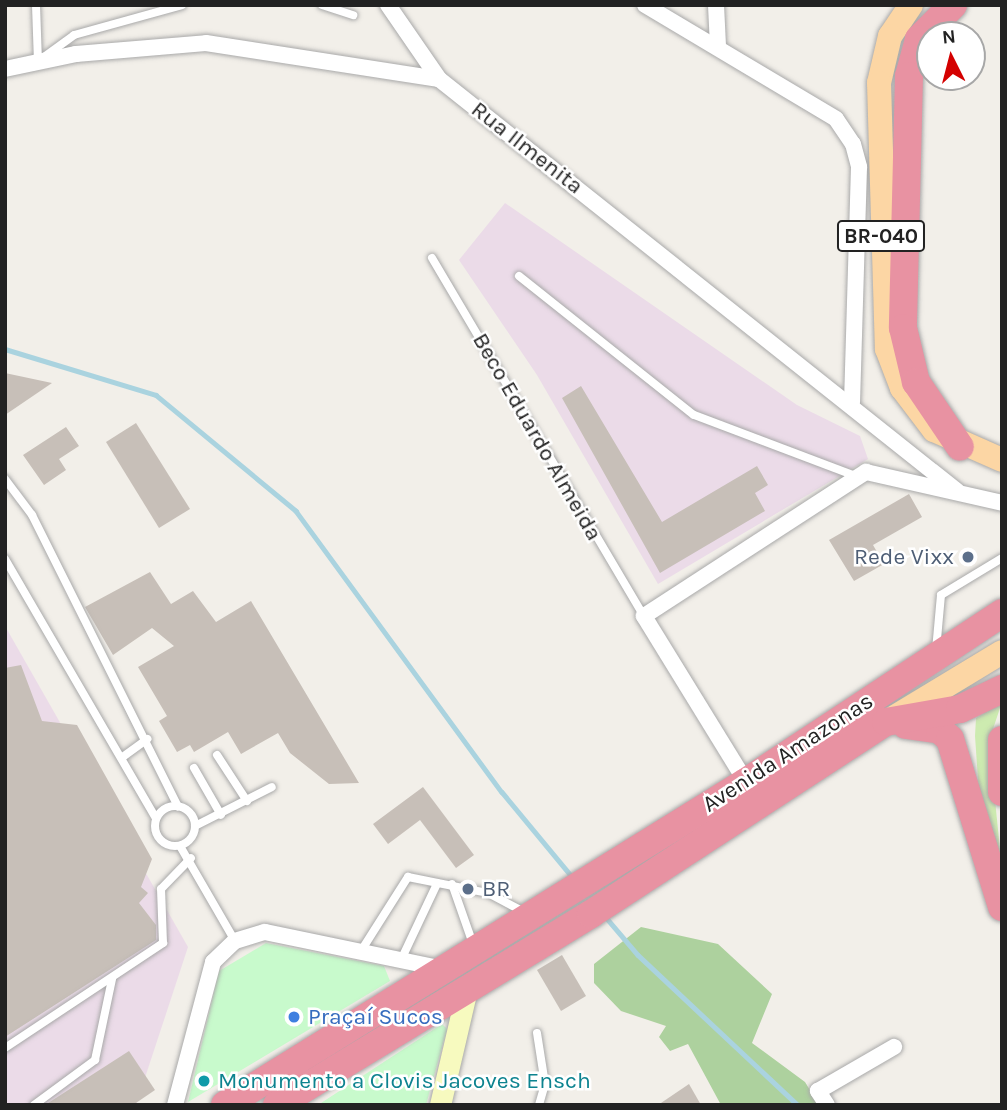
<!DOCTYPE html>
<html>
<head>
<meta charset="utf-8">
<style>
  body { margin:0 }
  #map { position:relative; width:1007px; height:1110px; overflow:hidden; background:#f2efe9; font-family:Karla,sans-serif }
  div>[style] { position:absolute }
  .industrial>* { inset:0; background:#ebdbe8 }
  .grass>* { inset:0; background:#cdebb0 }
  .forest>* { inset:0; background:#add19e }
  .park>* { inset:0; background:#c8facc }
  .stream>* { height:4.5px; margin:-2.25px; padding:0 2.25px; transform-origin:2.25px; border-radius:2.25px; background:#aad3df }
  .building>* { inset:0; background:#c7bfb8 }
  .roads { filter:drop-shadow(0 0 2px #a9a9a9) drop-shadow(0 0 2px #a9a9a9) }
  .lane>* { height:8px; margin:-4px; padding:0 4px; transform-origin:4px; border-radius:4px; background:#fff }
  .lane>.ring { margin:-4px; padding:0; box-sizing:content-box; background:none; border:8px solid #fff; border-radius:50% }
  .street>* { height:16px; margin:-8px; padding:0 8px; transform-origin:8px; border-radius:8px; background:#fff }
  .secondary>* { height:21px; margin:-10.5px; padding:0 10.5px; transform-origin:10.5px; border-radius:10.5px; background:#f7fabf }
  .primary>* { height:24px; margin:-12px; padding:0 12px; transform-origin:12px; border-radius:12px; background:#fcd6a4 }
  .highway>* { height:28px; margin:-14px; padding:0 14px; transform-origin:14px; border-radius:14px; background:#e892a2 }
  .dots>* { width:19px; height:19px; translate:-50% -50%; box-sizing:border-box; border:4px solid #fff; border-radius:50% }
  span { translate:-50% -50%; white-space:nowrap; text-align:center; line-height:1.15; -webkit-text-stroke:5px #fff; paint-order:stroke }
  .shield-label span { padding:2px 5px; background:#fff; border:2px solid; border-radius:5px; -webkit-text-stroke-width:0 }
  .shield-label { font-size:21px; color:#222; font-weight:700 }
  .street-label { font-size:23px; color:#222 }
  .service-label { font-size:23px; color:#4e5e75 }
  .right { translate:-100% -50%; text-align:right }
  .left { translate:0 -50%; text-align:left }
  .shop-label { font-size:23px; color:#366cbe }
  .culture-label { font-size:23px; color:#0d838f }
  .frame { position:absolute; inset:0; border:7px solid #222; pointer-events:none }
  .north { position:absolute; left:916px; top:21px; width:70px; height:70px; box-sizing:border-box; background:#fff; border:2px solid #a7a7a7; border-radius:50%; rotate:354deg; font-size:19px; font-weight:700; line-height:28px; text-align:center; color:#222 }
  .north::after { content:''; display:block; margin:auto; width:24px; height:32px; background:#d40000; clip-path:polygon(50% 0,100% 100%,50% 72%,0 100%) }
</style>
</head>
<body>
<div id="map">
  <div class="industrial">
    <div style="clip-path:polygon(505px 203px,797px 405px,860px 436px,868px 459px,658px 584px,537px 375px,459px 260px)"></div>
    <div style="clip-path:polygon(5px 626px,188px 947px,136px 1105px,5px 1105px)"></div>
  </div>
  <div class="grass">
    <div style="clip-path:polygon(1002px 702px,989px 741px,1002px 869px,979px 794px,975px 736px,976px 718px)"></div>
  </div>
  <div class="forest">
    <div style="clip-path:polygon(641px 927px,718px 944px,772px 994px,752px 1043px,805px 1082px,819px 1105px,721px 1105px,688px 1044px,670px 1051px,659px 1037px,666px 1026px,621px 1011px,594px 983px,594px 964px)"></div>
  </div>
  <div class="park">
    <div style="clip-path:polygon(266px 943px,384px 966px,390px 981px,188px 1102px,219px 971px)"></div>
    <div style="clip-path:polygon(442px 1024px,447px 1029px,426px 1105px,318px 1105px)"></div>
  </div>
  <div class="stream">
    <div style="left:5px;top:349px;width:158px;rotate:16.9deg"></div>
    <div style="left:156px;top:395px;width:182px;rotate:39.6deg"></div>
    <div style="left:296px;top:511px;width:348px;rotate:53.8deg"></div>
    <div style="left:502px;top:792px;width:113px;rotate:50.4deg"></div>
    <div style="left:604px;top:915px;width:52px;rotate:49.6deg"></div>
    <div style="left:638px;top:955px;width:219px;rotate:43.2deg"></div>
  </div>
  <div class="building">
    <div style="clip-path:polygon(5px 373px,52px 383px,5px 415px)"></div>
    <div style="clip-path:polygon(581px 386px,662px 522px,757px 466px,768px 485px,755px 493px,765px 511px,660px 573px,562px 398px)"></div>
    <div style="clip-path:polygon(136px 423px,190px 509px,159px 528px,106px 442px)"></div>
    <div style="clip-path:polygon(66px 427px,79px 446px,59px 459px,66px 470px,44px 485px,23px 455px)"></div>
    <div style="clip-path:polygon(909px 494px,922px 517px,873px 545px,884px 564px,854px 581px,829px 540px)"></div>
    <div style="clip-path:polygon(150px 572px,171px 604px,193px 591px,216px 622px,251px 601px,359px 783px,329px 784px,290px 753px,278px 733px,241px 754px,228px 732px,194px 752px,190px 745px,177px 752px,159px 721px,167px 716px,138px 667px,174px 646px,152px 628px,113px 655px,85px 607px)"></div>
    <div style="clip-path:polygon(21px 665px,42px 721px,77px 725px,152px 859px,141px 887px,148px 893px,139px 903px,156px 925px,156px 940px,5px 1037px,5px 668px)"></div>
    <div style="clip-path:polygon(423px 787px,474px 855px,456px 868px,420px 820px,388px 844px,373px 824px)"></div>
    <div style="clip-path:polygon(562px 955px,586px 996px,561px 1011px,537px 970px)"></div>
    <div style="clip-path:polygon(129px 1051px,155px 1090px,133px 1105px,45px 1105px)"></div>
    <div style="clip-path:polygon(689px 1084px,701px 1105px,658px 1105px)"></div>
  </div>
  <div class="roads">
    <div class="lane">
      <div style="left:36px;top:5px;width:56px;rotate:88deg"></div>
      <div style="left:322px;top:5px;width:33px;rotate:18deg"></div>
      <div style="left:44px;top:57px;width:37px;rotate:-36deg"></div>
      <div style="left:74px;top:35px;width:112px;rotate:-15.5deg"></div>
      <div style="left:432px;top:258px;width:416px;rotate:59.4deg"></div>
      <div style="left:519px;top:276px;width:223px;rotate:38.5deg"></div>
      <div style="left:694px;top:415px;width:175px;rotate:20.7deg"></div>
      <div style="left:5px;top:479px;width:45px;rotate:53.1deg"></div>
      <div style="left:32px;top:515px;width:326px;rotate:63.4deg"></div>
      <div style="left:5px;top:559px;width:300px;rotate:59.8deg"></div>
      <div style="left:936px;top:650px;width:55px;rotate:-84.8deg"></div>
      <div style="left:941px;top:595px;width:71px;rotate:-31.2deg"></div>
      <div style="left:217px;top:755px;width:55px;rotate:56.9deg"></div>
      <div style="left:124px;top:756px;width:29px;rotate:-36deg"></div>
      <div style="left:194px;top:768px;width:54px;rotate:60.1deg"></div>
      <div class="ring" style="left:155px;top:806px;width:32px;height:32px"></div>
      <div style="left:195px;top:826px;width:86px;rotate:-26.9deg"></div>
      <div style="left:180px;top:846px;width:110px;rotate:59.9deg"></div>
      <div style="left:452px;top:884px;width:64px;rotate:70.7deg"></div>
      <div style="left:361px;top:951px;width:88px;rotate:-57.6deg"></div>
      <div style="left:408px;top:877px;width:82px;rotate:11.3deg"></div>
      <div style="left:488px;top:893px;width:41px;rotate:27.8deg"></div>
      <div style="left:401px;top:960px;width:84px;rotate:-64.7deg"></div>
      <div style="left:537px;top:1033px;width:52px;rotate:81.1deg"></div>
      <div style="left:545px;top:1084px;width:22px;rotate:106deg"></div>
      <div style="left:5px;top:1048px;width:190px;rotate:-33.6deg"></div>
      <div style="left:163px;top:943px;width:54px;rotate:-92.1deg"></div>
      <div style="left:161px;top:889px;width:43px;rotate:-45.9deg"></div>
      <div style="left:34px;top:1105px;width:76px;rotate:-36.4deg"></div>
      <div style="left:95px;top:1060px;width:83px;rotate:-78.1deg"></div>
    </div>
    <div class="street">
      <div style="left:388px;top:5px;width:90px;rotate:55.4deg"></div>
      <div style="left:645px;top:5px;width:222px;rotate:30.8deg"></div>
      <div style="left:836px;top:119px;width:30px;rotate:56deg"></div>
      <div style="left:853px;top:144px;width:24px;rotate:75deg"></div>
      <div style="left:859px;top:167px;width:235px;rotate:91.7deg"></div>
      <div style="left:716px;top:5px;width:41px;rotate:87.2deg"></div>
      <div style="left:5px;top:69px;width:73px;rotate:-11.9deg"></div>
      <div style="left:76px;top:54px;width:130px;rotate:-4.8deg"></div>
      <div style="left:206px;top:43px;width:236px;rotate:8.8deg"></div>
      <div style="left:439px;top:79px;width:662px;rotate:38.5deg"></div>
      <div style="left:746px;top:782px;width:195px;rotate:-121.6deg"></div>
      <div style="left:644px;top:616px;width:265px;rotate:-33deg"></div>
      <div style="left:866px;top:472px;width:139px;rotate:12.8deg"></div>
      <div style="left:175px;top:1105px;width:148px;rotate:-75.1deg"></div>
      <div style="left:213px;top:962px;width:30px;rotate:-44deg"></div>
      <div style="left:235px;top:941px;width:31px;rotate:-17deg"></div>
      <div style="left:265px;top:932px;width:182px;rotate:11.7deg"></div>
      <div style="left:827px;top:1105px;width:17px;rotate:-123deg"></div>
      <div style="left:818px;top:1091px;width:88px;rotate:-30.1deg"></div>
    </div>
    <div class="secondary">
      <div style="left:440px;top:1105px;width:119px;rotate:-76.9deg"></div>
    </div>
    <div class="primary">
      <div style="left:911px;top:5px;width:37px;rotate:124deg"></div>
      <div style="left:890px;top:36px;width:48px;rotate:103.2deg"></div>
      <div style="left:879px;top:83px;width:266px;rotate:88.3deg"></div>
      <div style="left:887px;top:349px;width:42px;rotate:69deg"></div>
      <div style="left:902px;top:388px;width:53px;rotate:52.7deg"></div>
      <div style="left:934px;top:430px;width:74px;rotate:23.8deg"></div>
      <div style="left:893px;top:718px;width:127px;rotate:-31.2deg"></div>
    </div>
    <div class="highway">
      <div style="left:953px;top:5px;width:48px;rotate:135deg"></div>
      <div style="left:919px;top:39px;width:38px;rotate:105deg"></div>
      <div style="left:909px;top:76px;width:252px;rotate:91.4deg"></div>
      <div style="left:903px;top:328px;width:56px;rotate:76.5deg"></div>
      <div style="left:916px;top:382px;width:78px;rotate:55.9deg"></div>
      <div style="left:906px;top:725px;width:34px;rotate:8deg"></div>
      <div style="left:940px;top:730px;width:13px;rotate:42deg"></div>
      <div style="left:950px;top:739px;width:176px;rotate:72.8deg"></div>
      <div style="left:1002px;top:740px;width:52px;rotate:90deg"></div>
      <div style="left:225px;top:1105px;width:613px;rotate:-31.8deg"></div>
      <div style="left:746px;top:782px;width:307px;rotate:-33.4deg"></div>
      <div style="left:277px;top:1105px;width:368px;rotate:-31.3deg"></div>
      <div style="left:591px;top:914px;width:352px;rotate:-33.1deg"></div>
      <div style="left:886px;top:722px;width:75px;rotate:-10deg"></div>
      <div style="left:960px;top:709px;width:47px;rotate:-25.5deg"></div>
    </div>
  </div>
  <div class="dots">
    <div style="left:968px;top:557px;background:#5c6f8a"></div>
    <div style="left:468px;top:889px;background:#5c6f8a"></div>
    <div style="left:294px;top:1017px;background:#3f7fe0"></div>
    <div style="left:204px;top:1081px;background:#0f9aa8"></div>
  </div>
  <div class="shield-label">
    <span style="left:881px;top:236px">BR-040</span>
  </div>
  <div class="street-label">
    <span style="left:527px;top:148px;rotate:38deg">Rua Ilmenita</span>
    <span style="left:537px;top:437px;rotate:60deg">Beco Eduardo Almeida</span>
    <span style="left:788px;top:753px;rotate:-33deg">Avenida Amazonas</span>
  </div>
  <div class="service-label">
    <span class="right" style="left:954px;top:557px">Rede Vixx</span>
    <span class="left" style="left:482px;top:889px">BR</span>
  </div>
  <div class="shop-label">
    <span class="left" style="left:308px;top:1017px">Praçaí Sucos</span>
  </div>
  <div class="culture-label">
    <span class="left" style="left:218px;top:1081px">Monumento a Clovis Jacoves Ensch</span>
  </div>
  <div class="frame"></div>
  <div class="north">N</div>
</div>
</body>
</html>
